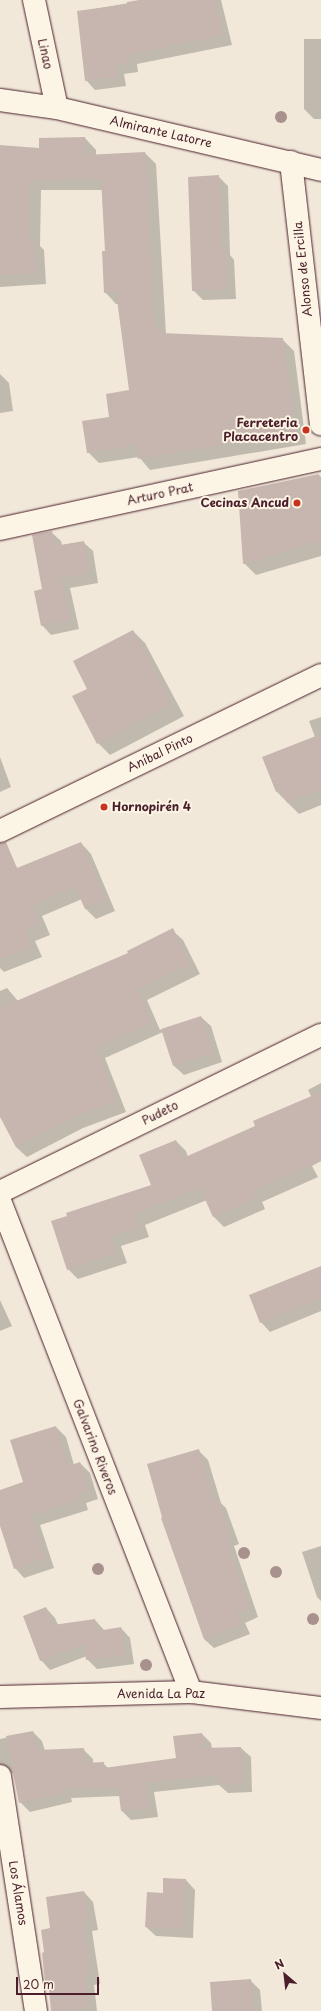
<!DOCTYPE html>
<html>
<head>
<meta charset="utf-8">
<style>
  body { margin:0 }
  #map { position:relative; width:321px; height:2011px; overflow:hidden; background:#f1e8da; font-family:"Playpen Sans",sans-serif }
  div>[style] { position:absolute }
  .shadow>* { inset:0; background:#0003 }
  .building>* { inset:0; background:#c7b6af }
  .roads { filter:drop-shadow(0 0 1px #4a1f2b) drop-shadow(0 0 1px #4a1f2b) }
  .street>* { height:22px; margin:-11px; padding:0 11px; transform-origin:11px; border-radius:11px; background:#fcf5e5 }
  .secondary>* { height:22px; margin:-11px; padding:0 11px; transform-origin:11px; border-radius:11px; background:#fcf5e5 }
  .primary>* { height:22px; margin:-11px; padding:0 11px; transform-origin:11px; border-radius:11px; background:#fcf5e5 }
  .trees>* { width:12px; height:12px; margin:-6px; border-radius:50%; background:#a9918e }
  .dots>* { width:11px; height:11px; translate:-50% -50%; box-sizing:border-box; border:2px solid #fcf5e5; border-radius:50% }
  span { translate:-50% -50%; white-space:nowrap; text-align:center; line-height:1.15; -webkit-text-stroke:4px #fcf5e5; paint-order:stroke }
  .street-label { font-size:12px; color:#4a1f2b }
  .poi-label { font-size:12px; color:#4a1f2b; font-weight:700 }
  .right { translate:-100% -50%; text-align:right }
  .left { translate:0 -50%; text-align:left }
  .north { position:absolute; left:265px; top:1955px; width:40px; height:40px; -webkit-text-stroke:3px #fcf5e5; paint-order:stroke; rotate:332deg; font-size:11px; font-weight:700; line-height:16px; text-align:center; color:#4a1f2b }
  .north::after { content:''; display:block; margin:auto; width:14px; height:18px; background:#4a1f2b; clip-path:polygon(50% 0,100% 100%,50% 72%,0 100%) }
  .scale { position:absolute; left:16px; top:1977px; width:83px; height:18px; box-sizing:border-box; border:2px solid #4a1f2b; border-top:0; padding-left:5px; font-size:12px; line-height:14px; white-space:nowrap; color:#4a1f2b; -webkit-text-stroke:3px #fcf5e5; paint-order:stroke }
</style>
</head>
<body>
<div id="map">
  <div class="shadow">
    <div style="clip-path:polygon(146px 0,221px 0,232px 45px,137px 64px,138px 72px,124px 74px,126px 86px,95px 90px,86px 80px,78px 12px)"></div>
    <div style="clip-path:polygon(304px 39px,321px 39px,321px 119px,314px 119px,304px 109px)"></div>
    <div style="clip-path:polygon(85px 138px,96px 150px,96px 156px,145px 153px,156px 164px,166px 334px,282px 339px,294px 351px,306px 444px,150px 470px,139px 457px,99px 463px,88px 452px,130px 391px,118px 304px,116px 304px,105px 292px,106px 252px,102px 190px,41px 190px,40px 246px,44px 250px,46px 284px,0 287px,0 146px,40px 149px)"></div>
    <div style="clip-path:polygon(218px 176px,228px 186px,230px 255px,234px 260px,236px 299px,203px 300px,193px 290px)"></div>
    <div style="clip-path:polygon(0 374px,9px 383px,13px 411px,0 413px)"></div>
    <div style="clip-path:polygon(319px 475px,321px 477px,321px 556px,256px 575px,244px 563px)"></div>
    <div style="clip-path:polygon(51px 532px,61px 541px,62px 545px,83px 542px,93px 551px,98px 583px,70px 588px,79px 629px,51px 635px,42px 625px)"></div>
    <div style="clip-path:polygon(133px 631px,145px 643px,184px 716px,110px 755px,98px 743px,88px 689px)"></div>
    <div style="clip-path:polygon(321px 717px,321px 805px,299px 814px,277px 792px,315px 737px,309px 721px)"></div>
    <div style="clip-path:polygon(0 757px,11px 787px,0 792px)"></div>
    <div style="clip-path:polygon(81px 843px,91px 854px,115px 911px,96px 919px,85px 908px,82px 899px,42px 916px,50px 935px,35px 941px,42px 957px,4px 972px,0 968px,0 872px,15px 865px,18px 869px)"></div>
    <div style="clip-path:polygon(172px 930px,183px 940px,200px 974px,147px 1000px,160px 1030px,201px 1017px,211px 1026px,222px 1062px,184px 1075px,174px 1066px,163px 1032px,105px 1058px,126px 1112px,83px 1128px,27px 1157px,16px 1147px,0 1115px,0 991px,7px 988px,18px 1001px,129px 953px)"></div>
    <div style="clip-path:polygon(321px 1083px,321px 1161px,312px 1166px,318px 1177px,262px 1202px,265px 1209px,224px 1227px,214px 1217px,207px 1200px,145px 1225px,149px 1237px,121px 1246px,127px 1263px,78px 1279px,68px 1269px,152px 1185px,176px 1141px,186px 1151px,188px 1157px,256px 1126px,312px 1098px,308px 1090px)"></div>
    <div style="clip-path:polygon(321px 1268px,321px 1311px,270px 1332px,261px 1322px)"></div>
    <div style="clip-path:polygon(0 1300px,12px 1326px,0 1331px)"></div>
    <div style="clip-path:polygon(56px 1427px,66px 1437px,74px 1465px,80px 1463px,90px 1473px,98px 1499px,86px 1503px,88px 1510px,40px 1525px,54px 1568px,24px 1578px,15px 1568px,0 1523px,0 1491px,24px 1483px)"></div>
    <div style="clip-path:polygon(198px 1450px,208px 1460px,221px 1503px,226px 1508px,239px 1544px,234px 1546px,258px 1617px,245px 1623px,250px 1634px,214px 1648px,204px 1639px,162px 1518px)"></div>
    <div style="clip-path:polygon(321px 1546px,321px 1601px,317px 1597px,302px 1552px)"></div>
    <div style="clip-path:polygon(46px 1608px,55px 1618px,58px 1625px,95px 1620px,105px 1631px,121px 1628px,130px 1638px,134px 1664px,97px 1669px,87px 1659px,87px 1656px,50px 1670px,41px 1660px)"></div>
    <div style="clip-path:polygon(33px 1732px,42px 1741px,45px 1751px,83px 1749px,93px 1759px,93px 1763px,103px 1763px,108px 1768px,177px 1759px,202px 1734px,211px 1743px,212px 1749px,241px 1748px,251px 1757px,252px 1792px,228px 1793px,219px 1785px,154px 1792px,158px 1817px,131px 1820px,122px 1811px,120px 1796px,71px 1798px,72px 1802px,30px 1812px,20px 1802px,13px 1773px,9px 1773px,0 1778px,0 1739px)"></div>
    <div style="clip-path:polygon(186px 1880px,195px 1890px,193px 1938px,156px 1936px,146px 1927px)"></div>
    <div style="clip-path:polygon(84px 1892px,93px 1902px,98px 1930px,92px 1931px,100px 1984px,94px 1985px,97px 2011px,52px 2011px,49px 1983px,46px 1980px,45px 1953px,52px 1929px)"></div>
    <div style="clip-path:polygon(250px 1980px,260px 1990px,262px 2011px,213px 2011px)"></div>
  </div>
  <div class="building">
    <div style="clip-path:polygon(139px 0,215px 0,223px 35px,128px 55px,129px 63px,115px 65px,117px 76px,85px 81px,77px 11px,127px 4px,127px 2px)"></div>
    <div style="clip-path:polygon(85px 137px,85px 155px,145px 152px,155px 331px,160px 330px,161px 333px,283px 338px,295px 433px,138px 459px,136px 445px,87px 453px,82px 421px,109px 417px,106px 394px,129px 390px,116px 292px,104px 293px,102px 251px,105px 251px,101px 179px,30px 180px,29px 238px,33px 238px,35px 273px,0 275px,0 145px,39px 148px,39px 138px)"></div>
    <div style="clip-path:polygon(219px 175px,221px 249px,225px 249px,227px 289px,192px 291px,188px 177px)"></div>
    <div style="clip-path:polygon(319px 474px,321px 541px,243px 564px,238px 491px)"></div>
    <div style="clip-path:polygon(52px 531px,55px 546px,84px 541px,89px 573px,61px 578px,70px 620px,41px 626px,34px 591px,42px 589px,32px 535px)"></div>
    <div style="clip-path:polygon(133px 630px,172px 704px,97px 744px,72px 696px,87px 689px,73px 661px)"></div>
    <div style="clip-path:polygon(321px 734px,321px 789px,287px 803px,282px 790px,276px 792px,262px 757px)"></div>
    <div style="clip-path:polygon(6px 842px,17px 868px,81px 842px,105px 900px,85px 909px,75px 887px,32px 905px,40px 924px,25px 930px,32px 946px,0 959px,0 843px)"></div>
    <div style="clip-path:polygon(173px 928px,190px 964px,138px 990px,152px 1023px,96px 1047px,116px 1101px,72px 1118px,16px 1147px,0 1117px,0 1008px,128px 953px,127px 951px)"></div>
    <div style="clip-path:polygon(201px 1016px,214px 1053px,173px 1066px,161px 1029px)"></div>
    <div style="clip-path:polygon(321px 1092px,321px 1161px,253px 1191px,256px 1198px,213px 1217px,200px 1188px,136px 1214px,140px 1227px,111px 1236px,117px 1253px,67px 1270px,51px 1221px,67px 1216px,66px 1213px,151px 1185px,139px 1155px,176px 1140px,183px 1158px,255px 1126px,253px 1121px)"></div>
    <div style="clip-path:polygon(321px 1266px,321px 1299px,260px 1323px,249px 1295px)"></div>
    <div style="clip-path:polygon(56px 1426px,68px 1466px,80px 1462px,89px 1490px,77px 1493px,79px 1500px,31px 1515px,45px 1558px,14px 1569px,0 1526px,0 1490px,23px 1482px,10px 1440px)"></div>
    <div style="clip-path:polygon(199px 1449px,213px 1499px,217px 1498px,230px 1534px,225px 1536px,249px 1608px,236px 1613px,241px 1625px,204px 1639px,161px 1518px,162px 1517px,147px 1464px)"></div>
    <div style="clip-path:polygon(46px 1607px,53px 1625px,95px 1619px,97px 1631px,121px 1627px,125px 1655px,86px 1660px,84px 1644px,40px 1661px,23px 1616px)"></div>
    <div style="clip-path:polygon(33px 1731px,38px 1750px,84px 1748px,84px 1763px,104px 1762px,104px 1768px,176px 1758px,173px 1736px,202px 1733px,204px 1748px,241px 1747px,243px 1783px,217px 1784px,217px 1775px,145px 1783px,149px 1808px,121px 1811px,118px 1787px,62px 1789px,63px 1793px,19px 1803px,6px 1736px)"></div>
    <div style="clip-path:polygon(163px 1878px,186px 1879px,183px 1929px,145px 1927px,147px 1892px,163px 1893px)"></div>
    <div style="clip-path:polygon(84px 1891px,89px 1921px,83px 1922px,91px 1974px,85px 1975px,89px 2008px,51px 2011px,48px 1980px,45px 1981px,42px 1953px,44px 1952px,41px 1930px,50px 1928px,46px 1897px)"></div>
    <div style="clip-path:polygon(251px 1979px,253px 2011px,212px 2011px,210px 1982px)"></div>
  </div>
  <div class="roads">
    <div class="street">
      <div style="left:34px;top:0;width:110px;rotate:78deg"></div>
      <div style="left:291px;top:162px;width:264px;rotate:83.5deg"></div>
      <div style="left:0;top:1192px;width:357px;rotate:-26.1deg"></div>
      <div style="left:0;top:1201px;width:527px;rotate:68.74deg"></div>
      <div style="left:0;top:1776px;width:238px;rotate:81.3deg"></div>
    </div>
    <div class="secondary">
      <div style="left:0;top:100px;width:58px;rotate:8deg"></div>
      <div style="left:57px;top:108px;width:271px;rotate:13.2deg"></div>
      <div style="left:0;top:831px;width:357px;rotate:-25.9deg"></div>
      <div style="left:0;top:1697px;width:191px;rotate:-1.5deg"></div>
      <div style="left:191px;top:1692px;width:131px;rotate:7deg"></div>
    </div>
    <div class="primary">
      <div style="left:0;top:529px;width:329px;rotate:-12.3deg"></div>
    </div>
  </div>
  <div class="trees">
    <div style="left:281px;top:117px"></div>
    <div style="left:244px;top:1553px"></div>
    <div style="left:98px;top:1569px"></div>
    <div style="left:276px;top:1572px"></div>
    <div style="left:313px;top:1619px"></div>
    <div style="left:146px;top:1665px"></div>
  </div>
  <div class="dots">
    <div style="left:306px;top:430px;background:#c8321e"></div>
    <div style="left:297px;top:503px;background:#c8321e"></div>
    <div style="left:104px;top:807px;background:#c8321e"></div>
  </div>
  <div class="street-label">
    <span style="left:45px;top:54px;rotate:78deg">Linao</span>
    <span style="left:161px;top:132px;rotate:13deg">Almirante Latorre</span>
    <span style="left:303px;top:269px;rotate:-96deg">Alonso de Ercilla</span>
    <span style="left:160px;top:494px;rotate:-12deg">Arturo Prat</span>
    <span style="left:160px;top:753px;rotate:-26deg">Aníbal Pinto</span>
    <span style="left:160px;top:1113px;rotate:-26deg">Pudeto</span>
    <span style="left:95px;top:1447px;rotate:69deg">Galvarino Riveros</span>
    <span style="left:161px;top:1694px">Avenida La Paz</span>
    <span style="left:18px;top:1893px;rotate:81deg">Los Álamos</span>
  </div>
  <div class="poi-label">
    <span class="right" style="left:298px;top:430px">Ferreteria<br>Placacentro</span>
    <span class="right" style="left:289px;top:503px">Cecinas Ancud</span>
    <span class="left" style="left:112px;top:807px">Hornopirén 4</span>
  </div>
  <div class="north">N</div>
  <div class="scale">20 m</div>
</div>
</body>
</html>
